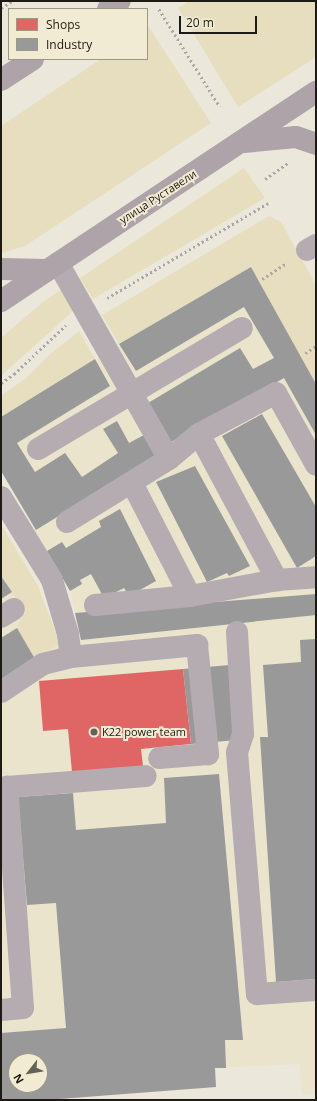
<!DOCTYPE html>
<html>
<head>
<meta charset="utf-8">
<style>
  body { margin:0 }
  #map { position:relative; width:317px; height:1101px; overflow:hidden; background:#ebe8db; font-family:"Open Sans",sans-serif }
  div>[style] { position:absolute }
  .built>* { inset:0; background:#eae4cd }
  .green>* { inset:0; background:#e6debe }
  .shops>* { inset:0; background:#e06666 }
  .industry>* { inset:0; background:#999 }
  .path>* { height:2.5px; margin-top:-1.25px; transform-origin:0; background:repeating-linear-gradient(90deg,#aba5a5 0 2px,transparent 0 5px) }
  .minor>* { height:22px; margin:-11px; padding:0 11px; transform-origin:11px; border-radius:11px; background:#b5acb2 }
  .major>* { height:22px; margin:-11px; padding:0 11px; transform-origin:11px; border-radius:11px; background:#ada3a9 }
  .dots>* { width:11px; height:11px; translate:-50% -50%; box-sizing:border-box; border:2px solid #f2ebd4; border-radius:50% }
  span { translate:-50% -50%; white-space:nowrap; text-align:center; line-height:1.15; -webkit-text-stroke:4px #f2ebd4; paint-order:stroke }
  .street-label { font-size:11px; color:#1c1a12 }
  .poi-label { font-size:11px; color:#1c1a12 }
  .left { translate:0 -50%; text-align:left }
  .frame { position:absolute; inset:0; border:2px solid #1c1a12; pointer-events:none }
  .legend { position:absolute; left:8px; top:8px; width:140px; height:52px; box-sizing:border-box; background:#f2ebd4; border:1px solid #9c9786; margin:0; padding:5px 7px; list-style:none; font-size:12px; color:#1c1a12 }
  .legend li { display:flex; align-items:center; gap:8px; height:20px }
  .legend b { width:20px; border:1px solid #9c9786 }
  .north { position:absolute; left:8px; top:1053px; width:40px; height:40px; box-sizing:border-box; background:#f2ebd4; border:1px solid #9c9786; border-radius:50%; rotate:239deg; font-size:11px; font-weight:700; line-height:16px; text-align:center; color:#1c1a12 }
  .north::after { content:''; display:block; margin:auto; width:14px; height:18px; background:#646258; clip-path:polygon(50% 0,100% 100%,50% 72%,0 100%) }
  .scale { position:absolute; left:179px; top:16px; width:78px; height:18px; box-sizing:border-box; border:2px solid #1c1a12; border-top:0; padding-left:5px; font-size:12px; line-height:14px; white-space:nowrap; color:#1c1a12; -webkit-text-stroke:3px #f2ebd4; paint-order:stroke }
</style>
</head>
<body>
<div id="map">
  <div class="built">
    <div style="clip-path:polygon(evenodd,251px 267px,316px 384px,316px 1094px,302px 1095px,300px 1064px,215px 1068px,216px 1087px,46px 1100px,1px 1100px,1px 576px,25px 612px,60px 644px,81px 639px,70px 591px,1px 471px,1px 417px,251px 267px,16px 1061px,40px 1061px,40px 1085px,16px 1085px,16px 1061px)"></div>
  </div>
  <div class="green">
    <div style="clip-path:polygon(189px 1px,316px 1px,316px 57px,238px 107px,178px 8px)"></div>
    <div style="clip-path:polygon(149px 27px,211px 123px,25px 246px,1px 253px,1px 126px,101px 59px,147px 59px,147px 28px)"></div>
    <div style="clip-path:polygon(244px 168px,265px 198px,93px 299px,80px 278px)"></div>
    <div style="clip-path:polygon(269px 216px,281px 222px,316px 285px,316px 384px,251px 267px,119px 344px,102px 315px)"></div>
    <div style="clip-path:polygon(61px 290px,74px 310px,1px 376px,1px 338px,44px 301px)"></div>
    <div style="clip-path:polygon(79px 331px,95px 359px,1px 417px,1px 396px,26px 378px,49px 355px)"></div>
    <div style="clip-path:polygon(1px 524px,38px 586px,60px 644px,35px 659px,17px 628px,25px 612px,1px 576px)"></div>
  </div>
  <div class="shops">
    <div style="clip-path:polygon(183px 669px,191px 744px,141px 749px,143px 766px,72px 772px,68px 729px,43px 731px,39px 681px)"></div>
  </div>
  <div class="industry">
    <div style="clip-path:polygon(251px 267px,316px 384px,316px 435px,284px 378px,171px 442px,148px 403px,240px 348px,253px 369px,274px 358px,244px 307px,136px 371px,119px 344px)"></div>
    <div style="clip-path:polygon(95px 359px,110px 386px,17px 443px,35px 472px,65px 453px,82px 477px,118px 453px,103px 429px,117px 421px,129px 443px,144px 435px,156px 456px,36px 530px,1px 471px,1px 417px)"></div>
    <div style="clip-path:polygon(262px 414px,316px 507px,316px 556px,297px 568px,222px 436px)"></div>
    <div style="clip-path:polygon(195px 466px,250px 566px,229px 576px,227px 573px,207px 582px,156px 482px)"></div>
    <div style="clip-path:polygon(120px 509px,156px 581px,129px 596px,124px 588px,104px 598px,91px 574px,80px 580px,82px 584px,70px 591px,47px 551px,62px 542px,66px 548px,101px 527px,99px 521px)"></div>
    <div style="clip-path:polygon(1px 576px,12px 592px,1px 599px)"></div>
    <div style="clip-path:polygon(316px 594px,316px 615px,81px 640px,75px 613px)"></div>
    <div style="clip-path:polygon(17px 628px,35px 659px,1px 681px,1px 638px)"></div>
    <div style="clip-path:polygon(316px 639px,316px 979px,276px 982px,260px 737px,268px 737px,263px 665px,301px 662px,300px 640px)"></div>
    <div style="clip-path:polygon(230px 665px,237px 740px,191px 744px,183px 669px)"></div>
    <div style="clip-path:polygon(evenodd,219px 774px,243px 1040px,225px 1040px,226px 1068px,215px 1068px,216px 1087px,46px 1100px,1px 1100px,1px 1033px,66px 1028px,56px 903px,27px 905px,18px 797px,73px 793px,76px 830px,166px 823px,164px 778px,219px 774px,16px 1061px,40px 1061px,40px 1085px,16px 1085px,16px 1061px)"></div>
  </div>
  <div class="path">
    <div style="left:1px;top:8px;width:13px;rotate:-32deg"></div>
    <div style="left:159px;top:9px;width:115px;rotate:58.1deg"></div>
    <div style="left:265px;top:179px;width:28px;rotate:-35deg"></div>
    <div style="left:262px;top:279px;width:30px;rotate:-33deg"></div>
    <div style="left:107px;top:298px;width:187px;rotate:-30.5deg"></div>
    <div style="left:305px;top:353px;width:13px;rotate:-32deg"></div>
    <div style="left:1px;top:383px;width:16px;rotate:-35deg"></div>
    <div style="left:14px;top:374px;width:71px;rotate:-43.3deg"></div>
  </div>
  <div class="minor">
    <div style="left:307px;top:250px;width:10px;rotate:-29deg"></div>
    <div style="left:58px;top:263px;width:225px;rotate:60.5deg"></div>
    <div style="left:199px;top:434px;width:166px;rotate:61.9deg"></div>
    <div style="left:38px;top:449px;width:237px;rotate:-30.7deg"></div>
    <div style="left:132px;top:483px;width:127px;rotate:62.8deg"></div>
    <div style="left:1px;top:497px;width:97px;rotate:58.4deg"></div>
    <div style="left:52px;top:580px;width:56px;rotate:73.5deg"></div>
    <div style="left:68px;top:634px;width:23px;rotate:83deg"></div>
    <div style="left:71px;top:657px;width:29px;rotate:166deg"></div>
    <div style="left:43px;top:664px;width:50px;rotate:146.3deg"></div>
    <div style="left:67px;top:522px;width:120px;rotate:-31.7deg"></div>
    <div style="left:169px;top:459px;width:39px;rotate:-40deg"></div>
    <div style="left:199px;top:434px;width:87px;rotate:-28deg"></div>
    <div style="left:276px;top:393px;width:82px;rotate:60.9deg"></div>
    <div style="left:95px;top:605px;width:95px;rotate:-5.4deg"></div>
    <div style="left:190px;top:596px;width:88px;rotate:-10.4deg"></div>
    <div style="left:277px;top:580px;width:39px;rotate:-4deg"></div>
    <div style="left:1px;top:617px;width:15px;rotate:-32deg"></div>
    <div style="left:237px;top:632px;width:102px;rotate:86.6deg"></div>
    <div style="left:243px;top:734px;width:19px;rotate:108deg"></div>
    <div style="left:237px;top:752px;width:243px;rotate:85.3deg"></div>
    <div style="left:257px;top:994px;width:59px;rotate:-3.9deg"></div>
    <div style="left:71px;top:657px;width:127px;rotate:-5.4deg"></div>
    <div style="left:197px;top:645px;width:110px;rotate:84.2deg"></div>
    <div style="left:208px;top:754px;width:49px;rotate:175.3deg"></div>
    <div style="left:1px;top:1010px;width:22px;rotate:-5deg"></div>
    <div style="left:23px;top:1008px;width:222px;rotate:-94.1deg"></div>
    <div style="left:7px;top:787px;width:139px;rotate:-4.5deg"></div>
  </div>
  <div class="major">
    <div style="left:108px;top:9px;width:14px;rotate:-34deg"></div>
    <div style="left:1px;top:80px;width:38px;rotate:-33deg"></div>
    <div style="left:244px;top:142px;width:52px;rotate:-5.5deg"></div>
    <div style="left:296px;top:137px;width:21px;rotate:19deg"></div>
    <div style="left:1px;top:269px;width:46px;rotate:1.2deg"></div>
    <div style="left:1px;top:301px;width:378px;rotate:-33.6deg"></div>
  </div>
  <div class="dots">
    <div style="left:94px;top:732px;background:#646258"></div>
  </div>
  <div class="street-label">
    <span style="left:158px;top:197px;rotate:-33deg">улица Руставели</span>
  </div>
  <div class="poi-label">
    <span class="left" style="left:102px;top:732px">K22 power team</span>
  </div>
  <div class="frame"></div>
  <ul class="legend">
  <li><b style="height:11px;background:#e06666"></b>Shops</li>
  <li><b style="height:11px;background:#999"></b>Industry</li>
  </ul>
  <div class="north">N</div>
  <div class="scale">20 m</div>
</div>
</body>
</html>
